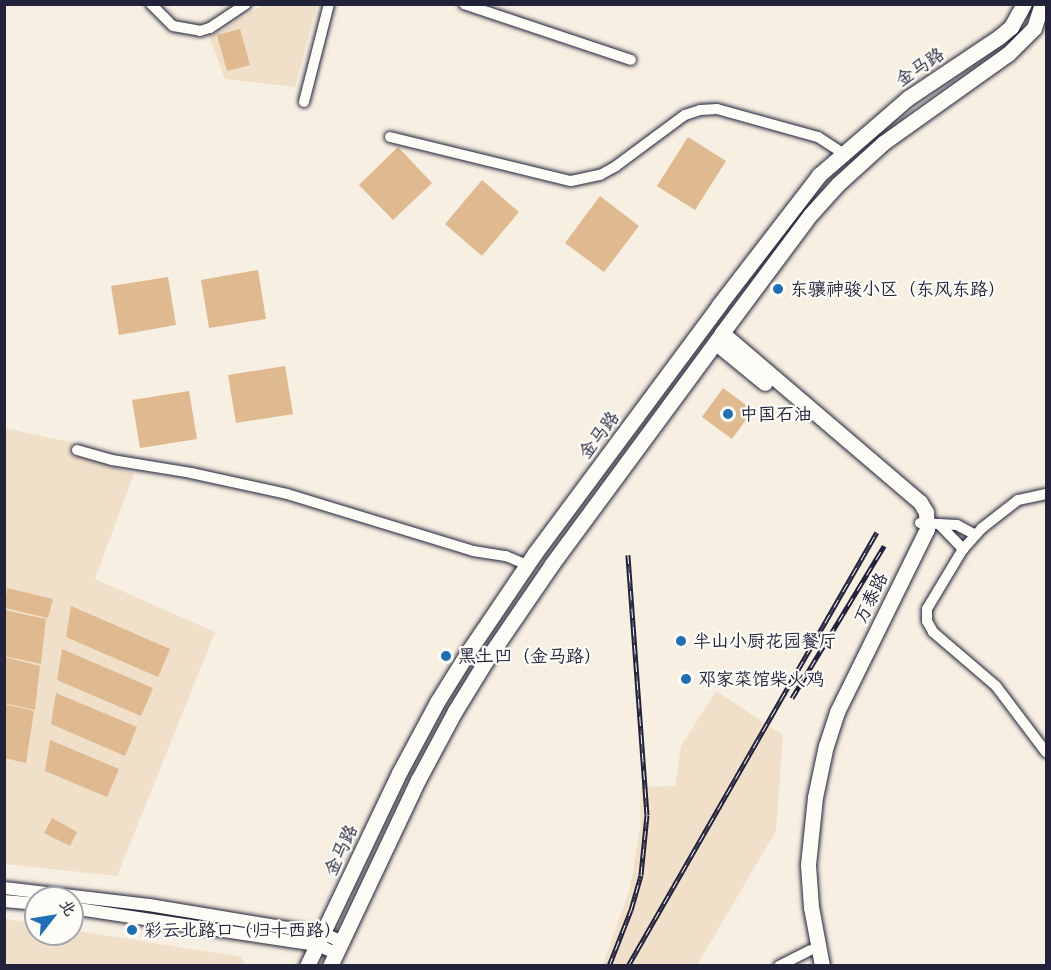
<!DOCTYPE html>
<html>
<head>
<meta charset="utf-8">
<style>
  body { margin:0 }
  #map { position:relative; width:1051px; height:970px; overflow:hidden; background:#f7efe2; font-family:"Shantell Sans","LXGW WenKai TC",sans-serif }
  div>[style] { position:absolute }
  .built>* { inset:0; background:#f0dfc9 }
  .building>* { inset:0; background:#dfb990 }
  .roads { filter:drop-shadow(0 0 2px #22223b) drop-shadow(0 0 2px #22223b) }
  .minor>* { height:10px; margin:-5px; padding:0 5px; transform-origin:5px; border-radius:5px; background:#fdfcf7 }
  .tertiary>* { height:12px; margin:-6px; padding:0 6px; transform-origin:6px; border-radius:6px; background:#fdfcf7 }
  .secondary>* { height:15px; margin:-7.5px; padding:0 7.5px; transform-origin:7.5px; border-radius:7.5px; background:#fdfcf7 }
  .rail>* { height:5px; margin-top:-2.5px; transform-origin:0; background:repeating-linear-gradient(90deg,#fdfcf7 0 9px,#22223b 0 18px); box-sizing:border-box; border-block:2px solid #22223b }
  .dots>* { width:16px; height:16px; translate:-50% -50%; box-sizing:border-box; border:3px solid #fdfcf7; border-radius:50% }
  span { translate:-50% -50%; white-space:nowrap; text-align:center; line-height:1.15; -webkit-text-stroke:4.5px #fdfcf7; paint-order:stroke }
  .street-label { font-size:18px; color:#22223b }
  .poi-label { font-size:18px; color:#22223b }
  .left { translate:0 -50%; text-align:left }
  .frame { position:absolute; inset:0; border:6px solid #22223b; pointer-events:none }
  .north { position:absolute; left:24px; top:886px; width:60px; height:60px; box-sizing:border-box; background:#fdfcf7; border:2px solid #a5a5ac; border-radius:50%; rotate:59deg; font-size:16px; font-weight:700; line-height:24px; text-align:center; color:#22223b }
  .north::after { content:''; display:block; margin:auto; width:21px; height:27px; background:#1f6fb2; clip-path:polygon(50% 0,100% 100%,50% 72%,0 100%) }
</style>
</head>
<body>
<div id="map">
  <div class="built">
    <div style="clip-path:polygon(263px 5px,317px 5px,295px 87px,225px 79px,209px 36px,221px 31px)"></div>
    <div style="clip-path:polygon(4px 428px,75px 443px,75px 456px,134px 473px,95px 579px,215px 632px,117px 876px,5px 864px)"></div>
    <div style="clip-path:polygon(716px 691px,783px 735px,776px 831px,697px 965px,603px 965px,630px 888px,640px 829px,641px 787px,675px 786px,681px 746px)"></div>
    <div style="clip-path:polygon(6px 919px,36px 924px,36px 934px,72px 934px,72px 930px,242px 957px,246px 965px,5px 965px)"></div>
  </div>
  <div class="building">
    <div style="clip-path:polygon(240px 29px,250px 65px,227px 71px,217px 35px)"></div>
    <div style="clip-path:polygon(688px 137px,726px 161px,695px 210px,657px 186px)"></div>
    <div style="clip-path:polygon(398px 147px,432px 183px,393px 220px,359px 185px)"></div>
    <div style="clip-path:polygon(482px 180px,519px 212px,482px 256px,445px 224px)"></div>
    <div style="clip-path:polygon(600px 196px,639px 226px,604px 272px,565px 243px)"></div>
    <div style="clip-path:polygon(258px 270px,266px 319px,209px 328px,201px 280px)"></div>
    <div style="clip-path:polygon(168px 277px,176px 325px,119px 335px,111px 286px)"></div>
    <div style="clip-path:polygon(285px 366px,293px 414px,236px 423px,228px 375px)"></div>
    <div style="clip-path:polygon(723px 388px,753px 410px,732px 439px,702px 417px)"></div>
    <div style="clip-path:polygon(189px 391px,197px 439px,140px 448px,132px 400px)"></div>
    <div style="clip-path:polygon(7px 588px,53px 599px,48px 618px,5px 608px)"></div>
    <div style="clip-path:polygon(71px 606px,170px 649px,158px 677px,66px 637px)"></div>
    <div style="clip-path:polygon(4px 610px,46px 619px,41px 664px,4px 656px)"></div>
    <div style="clip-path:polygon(62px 649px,153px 688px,141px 716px,57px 680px)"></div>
    <div style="clip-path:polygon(4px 657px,40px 666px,35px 710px,4px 703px)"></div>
    <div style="clip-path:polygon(56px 693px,137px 727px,125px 756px,51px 724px)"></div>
    <div style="clip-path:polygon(4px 704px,34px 711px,26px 763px,4px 758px)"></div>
    <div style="clip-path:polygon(50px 740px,119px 769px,107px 797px,45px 771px)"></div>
    <div style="clip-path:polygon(52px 818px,77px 832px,70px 846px,44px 833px)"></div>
  </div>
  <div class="roads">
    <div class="minor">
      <div style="left:151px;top:4px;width:31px;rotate:45deg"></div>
      <div style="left:173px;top:26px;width:27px;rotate:10deg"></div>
      <div style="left:200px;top:31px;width:10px;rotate:-17deg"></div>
      <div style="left:210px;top:28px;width:43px;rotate:-33.7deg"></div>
      <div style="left:464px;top:4px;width:176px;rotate:18.5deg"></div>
      <div style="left:304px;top:102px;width:101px;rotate:-75.7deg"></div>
      <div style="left:390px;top:137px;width:186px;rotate:13.7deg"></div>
      <div style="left:571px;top:181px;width:30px;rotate:-12deg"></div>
      <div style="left:600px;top:175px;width:18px;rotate:-29deg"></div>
      <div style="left:616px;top:166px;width:86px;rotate:-36.5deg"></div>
      <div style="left:685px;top:115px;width:16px;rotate:-18deg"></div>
      <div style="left:700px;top:110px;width:17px;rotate:-3deg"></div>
      <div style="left:717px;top:109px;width:105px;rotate:15.5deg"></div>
      <div style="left:818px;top:137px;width:30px;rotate:33deg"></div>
      <div style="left:77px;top:450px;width:36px;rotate:16deg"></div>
      <div style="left:112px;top:460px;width:80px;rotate:9.3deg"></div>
      <div style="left:191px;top:473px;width:98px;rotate:12.3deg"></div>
      <div style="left:287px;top:494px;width:195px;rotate:17deg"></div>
      <div style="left:473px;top:551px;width:33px;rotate:9deg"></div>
      <div style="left:506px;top:556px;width:23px;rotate:23deg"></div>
      <div style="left:1046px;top:494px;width:29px;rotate:168deg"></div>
      <div style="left:1018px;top:500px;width:46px;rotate:142.1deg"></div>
      <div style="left:982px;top:528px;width:28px;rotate:132deg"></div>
      <div style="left:963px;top:549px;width:70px;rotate:121deg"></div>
      <div style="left:927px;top:609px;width:12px;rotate:90deg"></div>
      <div style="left:927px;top:621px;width:13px;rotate:61deg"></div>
      <div style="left:933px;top:632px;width:83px;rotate:40.6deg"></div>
      <div style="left:996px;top:686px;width:83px;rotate:52.9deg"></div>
      <div style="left:920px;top:523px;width:37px;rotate:3deg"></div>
      <div style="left:957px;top:525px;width:21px;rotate:28deg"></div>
      <div style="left:939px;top:524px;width:35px;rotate:46deg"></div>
      <div style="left:779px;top:966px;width:35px;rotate:-27deg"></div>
    </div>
    <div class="tertiary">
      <div style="left:4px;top:888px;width:146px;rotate:6.7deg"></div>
      <div style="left:149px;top:905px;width:177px;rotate:9.4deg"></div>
      <div style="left:324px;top:934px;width:21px;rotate:23deg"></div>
      <div style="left:4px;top:901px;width:32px;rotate:5deg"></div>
      <div style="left:72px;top:908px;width:249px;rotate:8.6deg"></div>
      <div style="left:318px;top:945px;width:21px;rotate:25deg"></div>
    </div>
    <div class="secondary">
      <div style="left:722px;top:333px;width:260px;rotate:40.5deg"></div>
      <div style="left:920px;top:502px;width:12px;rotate:59deg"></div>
      <div style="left:926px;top:512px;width:17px;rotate:87deg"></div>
      <div style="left:927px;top:529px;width:204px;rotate:116.2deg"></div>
      <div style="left:837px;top:712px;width:35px;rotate:108deg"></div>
      <div style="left:826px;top:745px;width:53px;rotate:101.9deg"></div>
      <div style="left:815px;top:797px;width:68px;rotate:95.9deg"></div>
      <div style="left:808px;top:865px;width:42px;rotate:85.9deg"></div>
      <div style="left:811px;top:907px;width:60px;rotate:79.4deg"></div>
      <div style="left:716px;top:343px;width:63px;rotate:39.2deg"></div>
      <div style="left:307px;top:966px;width:214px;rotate:-64.5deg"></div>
      <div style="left:399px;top:773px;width:81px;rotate:-61.8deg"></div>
      <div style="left:437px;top:702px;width:62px;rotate:-58.1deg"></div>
      <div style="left:470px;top:649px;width:116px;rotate:-55.9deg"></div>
      <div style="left:535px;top:553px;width:309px;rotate:-53.4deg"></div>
      <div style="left:719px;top:305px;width:164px;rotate:-52.4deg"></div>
      <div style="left:819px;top:175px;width:118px;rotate:-40.9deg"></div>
      <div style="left:908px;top:98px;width:110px;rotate:-33.8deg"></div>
      <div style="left:999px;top:37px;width:16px;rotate:-40deg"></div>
      <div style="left:1011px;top:27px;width:26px;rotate:-61deg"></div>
      <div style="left:330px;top:966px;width:206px;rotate:-64.7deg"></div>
      <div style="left:418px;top:780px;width:78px;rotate:-61.8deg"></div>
      <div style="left:455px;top:711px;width:61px;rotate:-58.4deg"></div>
      <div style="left:487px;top:659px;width:115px;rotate:-55.6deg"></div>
      <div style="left:552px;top:564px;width:287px;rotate:-53.6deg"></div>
      <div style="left:722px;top:333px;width:147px;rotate:-53.3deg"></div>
      <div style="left:810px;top:215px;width:42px;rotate:-47.9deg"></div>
      <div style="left:838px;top:184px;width:61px;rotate:-42.3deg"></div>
      <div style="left:883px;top:143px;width:153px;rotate:-35.5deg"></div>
      <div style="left:1008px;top:54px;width:37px;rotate:-45deg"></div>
      <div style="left:1034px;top:28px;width:25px;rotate:-72deg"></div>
    </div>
  </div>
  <div class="rail">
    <div style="left:792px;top:698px;width:178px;rotate:-58.8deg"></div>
    <div style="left:609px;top:966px;width:60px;rotate:-68.6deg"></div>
    <div style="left:631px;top:910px;width:36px;rotate:-74deg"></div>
    <div style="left:641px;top:875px;width:60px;rotate:-84.3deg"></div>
    <div style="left:647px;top:815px;width:261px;rotate:-94.2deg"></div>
    <div style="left:628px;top:966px;width:500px;rotate:-60.16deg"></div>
  </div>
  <div class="dots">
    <div style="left:778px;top:289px;background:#1f6fb2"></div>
    <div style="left:728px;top:414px;background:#1f6fb2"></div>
    <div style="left:681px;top:641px;background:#1f6fb2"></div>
    <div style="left:446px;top:656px;background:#1f6fb2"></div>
    <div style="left:686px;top:679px;background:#1f6fb2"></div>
    <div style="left:132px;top:930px;background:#1f6fb2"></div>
  </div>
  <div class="street-label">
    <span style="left:920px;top:67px;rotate:-34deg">金马路</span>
    <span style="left:599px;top:435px;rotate:-53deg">金马路</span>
    <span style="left:871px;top:598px;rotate:-64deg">万泰路</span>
    <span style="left:341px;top:850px;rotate:-65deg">金马路</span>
  </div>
  <div class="poi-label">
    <span class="left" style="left:790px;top:289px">东骧神骏小区（东风东路）</span>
    <span class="left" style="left:740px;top:414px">中国石油</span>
    <span class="left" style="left:693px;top:641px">半山小厨花园餐厅</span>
    <span class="left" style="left:458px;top:656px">黑土凹（金马路）</span>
    <span class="left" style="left:698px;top:679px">邓家菜馆柴火鸡</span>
    <span class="left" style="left:144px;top:930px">彩云北路口（归十西路）</span>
  </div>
  <div class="frame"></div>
  <div class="north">北</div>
</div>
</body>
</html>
